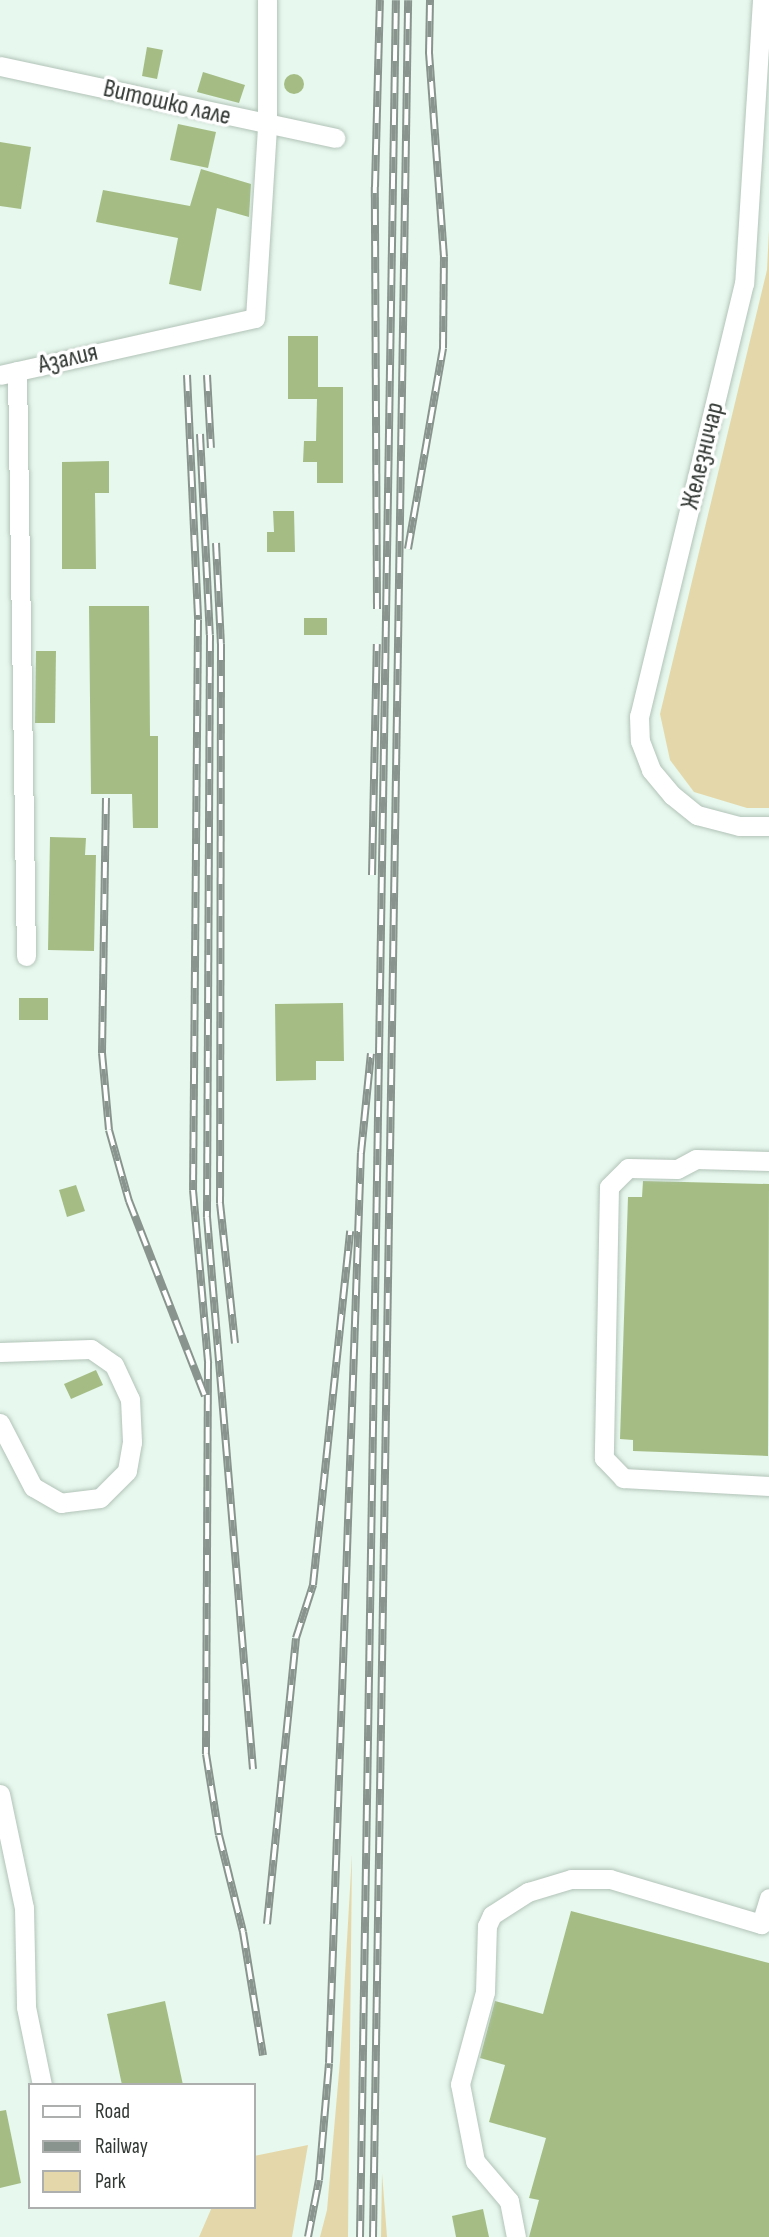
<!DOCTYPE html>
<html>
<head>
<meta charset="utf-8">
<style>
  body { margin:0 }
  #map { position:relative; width:769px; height:2237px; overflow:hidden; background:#e7f8ee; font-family:"Sofia Sans Condensed",sans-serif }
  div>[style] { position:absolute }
  .green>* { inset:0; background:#e4d8aa }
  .building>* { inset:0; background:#a5bd85 }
  .round { border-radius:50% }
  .roads { filter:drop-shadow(0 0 2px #b2c3b8) drop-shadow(0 0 2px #b2c3b8) }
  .minor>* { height:19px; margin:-9.5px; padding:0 9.5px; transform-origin:9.5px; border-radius:9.5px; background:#fff }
  .rail>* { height:8px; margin-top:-4px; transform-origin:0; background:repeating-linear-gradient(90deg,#fff 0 16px,#89948e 0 32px); box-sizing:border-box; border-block:2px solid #89948e }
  span { translate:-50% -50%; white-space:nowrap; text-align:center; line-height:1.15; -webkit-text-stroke:7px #fff; paint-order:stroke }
  .street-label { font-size:26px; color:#323834 }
  .legend { position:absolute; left:28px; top:2083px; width:228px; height:126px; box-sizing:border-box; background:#fff; border:2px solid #adafae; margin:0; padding:9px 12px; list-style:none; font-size:21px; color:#323834 }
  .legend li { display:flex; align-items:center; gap:14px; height:35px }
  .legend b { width:35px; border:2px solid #adafae }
</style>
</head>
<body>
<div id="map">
  <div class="green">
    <div style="clip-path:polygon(769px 230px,769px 808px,747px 808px,694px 792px,670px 760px,660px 714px,767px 270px)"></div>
    <div style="clip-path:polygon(352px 1854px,348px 2237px,320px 2237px,327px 2210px,340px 2061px)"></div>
    <div style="clip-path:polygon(308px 2145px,292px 2237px,199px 2237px,212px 2207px,254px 2207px,254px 2156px)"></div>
    <div style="clip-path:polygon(382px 2173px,387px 2237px,381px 2237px)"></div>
  </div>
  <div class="building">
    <div style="clip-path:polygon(147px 47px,163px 50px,157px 79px,142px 76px)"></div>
    <div style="clip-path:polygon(203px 72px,245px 85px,239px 103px,197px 92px)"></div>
    <div class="round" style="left:284px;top:74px;width:20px;height:20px"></div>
    <div style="clip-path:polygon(178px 124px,216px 132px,208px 168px,170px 160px)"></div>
    <div style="clip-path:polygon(0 142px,31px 147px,21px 209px,0 206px)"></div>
    <div style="clip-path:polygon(201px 169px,251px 184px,249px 217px,217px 208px,201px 291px,169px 284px,178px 238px,96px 222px,103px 190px,190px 206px)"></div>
    <div style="clip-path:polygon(288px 336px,318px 336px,318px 387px,343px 387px,343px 483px,317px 483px,317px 462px,303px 462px,304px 441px,316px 441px,317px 399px,288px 399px)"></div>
    <div style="clip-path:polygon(109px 461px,109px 493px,95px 493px,96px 569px,62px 569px,62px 462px)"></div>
    <div style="clip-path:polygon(273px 511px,294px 511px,295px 552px,267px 552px,267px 532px,274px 532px)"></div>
    <div style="clip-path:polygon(89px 606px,149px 606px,150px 736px,158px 736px,158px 828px,133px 828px,132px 794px,91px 794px)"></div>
    <div style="clip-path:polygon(304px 618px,327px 618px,327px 635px,304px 635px)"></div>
    <div style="clip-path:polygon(36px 651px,56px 651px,55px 723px,35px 723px)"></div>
    <div style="clip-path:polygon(50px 837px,86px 838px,85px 855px,96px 855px,94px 951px,48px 950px)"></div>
    <div style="clip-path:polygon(19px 998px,48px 998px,48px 1020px,19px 1020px)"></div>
    <div style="clip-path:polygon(343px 1003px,344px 1061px,316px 1061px,316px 1080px,276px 1081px,275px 1004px)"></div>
    <div style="clip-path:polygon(643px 1181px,769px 1184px,768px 1456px,633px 1451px,633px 1440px,620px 1439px,628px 1197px,642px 1197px)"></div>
    <div style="clip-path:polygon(76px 1185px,85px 1211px,67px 1217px,59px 1190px)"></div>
    <div style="clip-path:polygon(96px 1370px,103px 1385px,71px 1399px,64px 1384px)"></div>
    <div style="clip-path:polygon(571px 1911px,769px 1963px,769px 2237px,529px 2237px,539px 2200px,529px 2198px,546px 2138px,489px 2122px,505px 2065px,480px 2058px,495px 2001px,543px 2014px)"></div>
    <div style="clip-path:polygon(165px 2001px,183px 2085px,122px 2085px,107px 2014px)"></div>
    <div style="clip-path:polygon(6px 2110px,21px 2183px,0 2188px,0 2111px)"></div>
    <div style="clip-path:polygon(483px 2209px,489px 2237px,456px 2237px,452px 2216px)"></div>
  </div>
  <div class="roads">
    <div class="minor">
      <div style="left:762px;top:0;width:284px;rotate:93.6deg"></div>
      <div style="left:744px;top:283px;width:446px;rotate:103.6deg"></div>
      <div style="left:639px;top:716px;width:25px;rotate:88deg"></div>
      <div style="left:640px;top:741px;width:31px;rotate:69deg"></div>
      <div style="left:651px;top:770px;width:33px;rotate:50deg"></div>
      <div style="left:672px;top:795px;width:32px;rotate:39deg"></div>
      <div style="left:697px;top:815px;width:43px;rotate:14.7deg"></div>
      <div style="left:739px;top:826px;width:30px"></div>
      <div style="left:0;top:66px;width:343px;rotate:12.1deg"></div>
      <div style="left:17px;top:371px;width:585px;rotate:89.12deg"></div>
      <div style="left:0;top:375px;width:261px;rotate:-12.6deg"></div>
      <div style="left:255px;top:318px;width:193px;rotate:-86.4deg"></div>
      <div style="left:267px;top:125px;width:125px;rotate:-90deg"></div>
      <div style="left:769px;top:1161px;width:73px;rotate:-178.4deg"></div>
      <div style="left:696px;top:1159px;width:21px;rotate:152deg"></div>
      <div style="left:677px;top:1169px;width:49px;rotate:-178.8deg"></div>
      <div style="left:628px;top:1168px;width:27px;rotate:135deg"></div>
      <div style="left:609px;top:1187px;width:271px;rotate:91.1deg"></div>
      <div style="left:604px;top:1458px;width:28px;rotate:46deg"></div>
      <div style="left:623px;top:1478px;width:146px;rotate:3.1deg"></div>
      <div style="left:0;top:1352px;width:91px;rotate:-1.9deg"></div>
      <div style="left:91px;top:1349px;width:28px;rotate:35deg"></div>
      <div style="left:114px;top:1365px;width:38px;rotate:65deg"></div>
      <div style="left:130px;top:1399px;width:43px;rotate:87.3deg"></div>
      <div style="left:132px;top:1442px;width:29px;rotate:100deg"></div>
      <div style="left:127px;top:1471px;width:38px;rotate:135deg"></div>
      <div style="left:100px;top:1498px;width:39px;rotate:173deg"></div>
      <div style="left:61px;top:1503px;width:32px;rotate:-150deg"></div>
      <div style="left:33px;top:1487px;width:72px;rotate:-117.3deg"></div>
      <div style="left:0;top:1794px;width:116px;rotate:78.1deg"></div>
      <div style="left:24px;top:1908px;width:99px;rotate:88.8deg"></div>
      <div style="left:26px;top:2007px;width:80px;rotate:78.4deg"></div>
      <div style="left:516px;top:2237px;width:37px;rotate:-101deg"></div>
      <div style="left:509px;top:2201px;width:52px;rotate:-130.4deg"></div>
      <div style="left:475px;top:2161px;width:78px;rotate:-101deg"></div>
      <div style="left:460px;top:2084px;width:95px;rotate:-74.8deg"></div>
      <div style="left:485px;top:1992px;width:66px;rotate:-88.3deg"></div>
      <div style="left:487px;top:1926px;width:12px;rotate:-66deg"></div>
      <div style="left:492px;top:1915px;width:43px;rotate:-32.6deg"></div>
      <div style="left:528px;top:1892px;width:45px;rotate:-16.8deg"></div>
      <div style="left:571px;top:1879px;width:39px"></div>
      <div style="left:610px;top:1879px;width:158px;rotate:16.6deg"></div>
      <div style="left:761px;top:1924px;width:27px;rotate:-73deg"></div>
    </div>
  </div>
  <div class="rail">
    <div style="left:187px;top:375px;width:245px;rotate:87.4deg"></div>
    <div style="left:198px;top:620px;width:570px;rotate:90.5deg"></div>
    <div style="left:193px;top:1190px;width:174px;rotate:85deg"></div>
    <div style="left:208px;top:1363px;width:391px;rotate:90.3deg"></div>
    <div style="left:206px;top:1754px;width:82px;rotate:80.9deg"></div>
    <div style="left:219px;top:1835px;width:100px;rotate:76.1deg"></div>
    <div style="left:243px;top:1932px;width:125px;rotate:80.8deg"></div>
    <div style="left:207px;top:375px;width:73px;rotate:86.9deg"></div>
    <div style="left:200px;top:434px;width:201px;rotate:87.2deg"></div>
    <div style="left:210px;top:635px;width:582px;rotate:90.3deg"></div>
    <div style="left:207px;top:1217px;width:554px;rotate:85.24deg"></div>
    <div style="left:216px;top:543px;width:101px;rotate:87.2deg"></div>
    <div style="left:221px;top:644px;width:559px;rotate:90.1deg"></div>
    <div style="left:220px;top:1203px;width:141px;rotate:83.9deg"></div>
    <div style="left:408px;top:549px;width:204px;rotate:-80.1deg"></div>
    <div style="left:443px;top:348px;width:91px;rotate:-89.4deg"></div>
    <div style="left:444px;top:257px;width:205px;rotate:-94.2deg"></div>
    <div style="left:429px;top:53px;width:53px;rotate:-88.9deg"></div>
    <div style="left:377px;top:609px;width:422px;rotate:-90.3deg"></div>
    <div style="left:375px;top:187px;width:187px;rotate:-88.5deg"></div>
    <div style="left:106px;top:798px;width:255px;rotate:90.9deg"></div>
    <div style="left:102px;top:1053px;width:77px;rotate:84.8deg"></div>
    <div style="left:109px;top:1130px;width:74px;rotate:74.3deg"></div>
    <div style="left:129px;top:1201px;width:209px;rotate:68.7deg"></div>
    <div style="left:372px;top:875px;width:231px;rotate:-88.8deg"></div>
    <div style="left:267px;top:1924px;width:287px;rotate:-84.2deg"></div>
    <div style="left:296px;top:1638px;width:56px;rotate:-72.2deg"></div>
    <div style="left:313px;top:1585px;width:356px;rotate:-84deg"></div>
    <div style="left:308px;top:2237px;width:58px;rotate:-79.1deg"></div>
    <div style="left:319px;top:2180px;width:117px;rotate:-85.1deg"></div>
    <div style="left:329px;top:2063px;width:911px;rotate:-87.99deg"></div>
    <div style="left:361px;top:1153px;width:100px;rotate:-84.3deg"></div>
    <div style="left:360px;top:2237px;width:2237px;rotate:-89.08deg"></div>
    <div style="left:373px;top:2237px;width:2237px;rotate:-89.1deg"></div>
  </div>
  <div class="street-label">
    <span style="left:167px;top:103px;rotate:13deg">Витошко лале</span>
    <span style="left:68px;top:359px;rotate:-13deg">Азалия</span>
    <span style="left:703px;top:456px;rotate:-76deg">Железничар</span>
  </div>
  <ul class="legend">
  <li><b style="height:9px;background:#fff"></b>Road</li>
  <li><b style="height:9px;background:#89948e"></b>Railway</li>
  <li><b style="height:19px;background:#e4d8aa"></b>Park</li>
  </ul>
</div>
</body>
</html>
